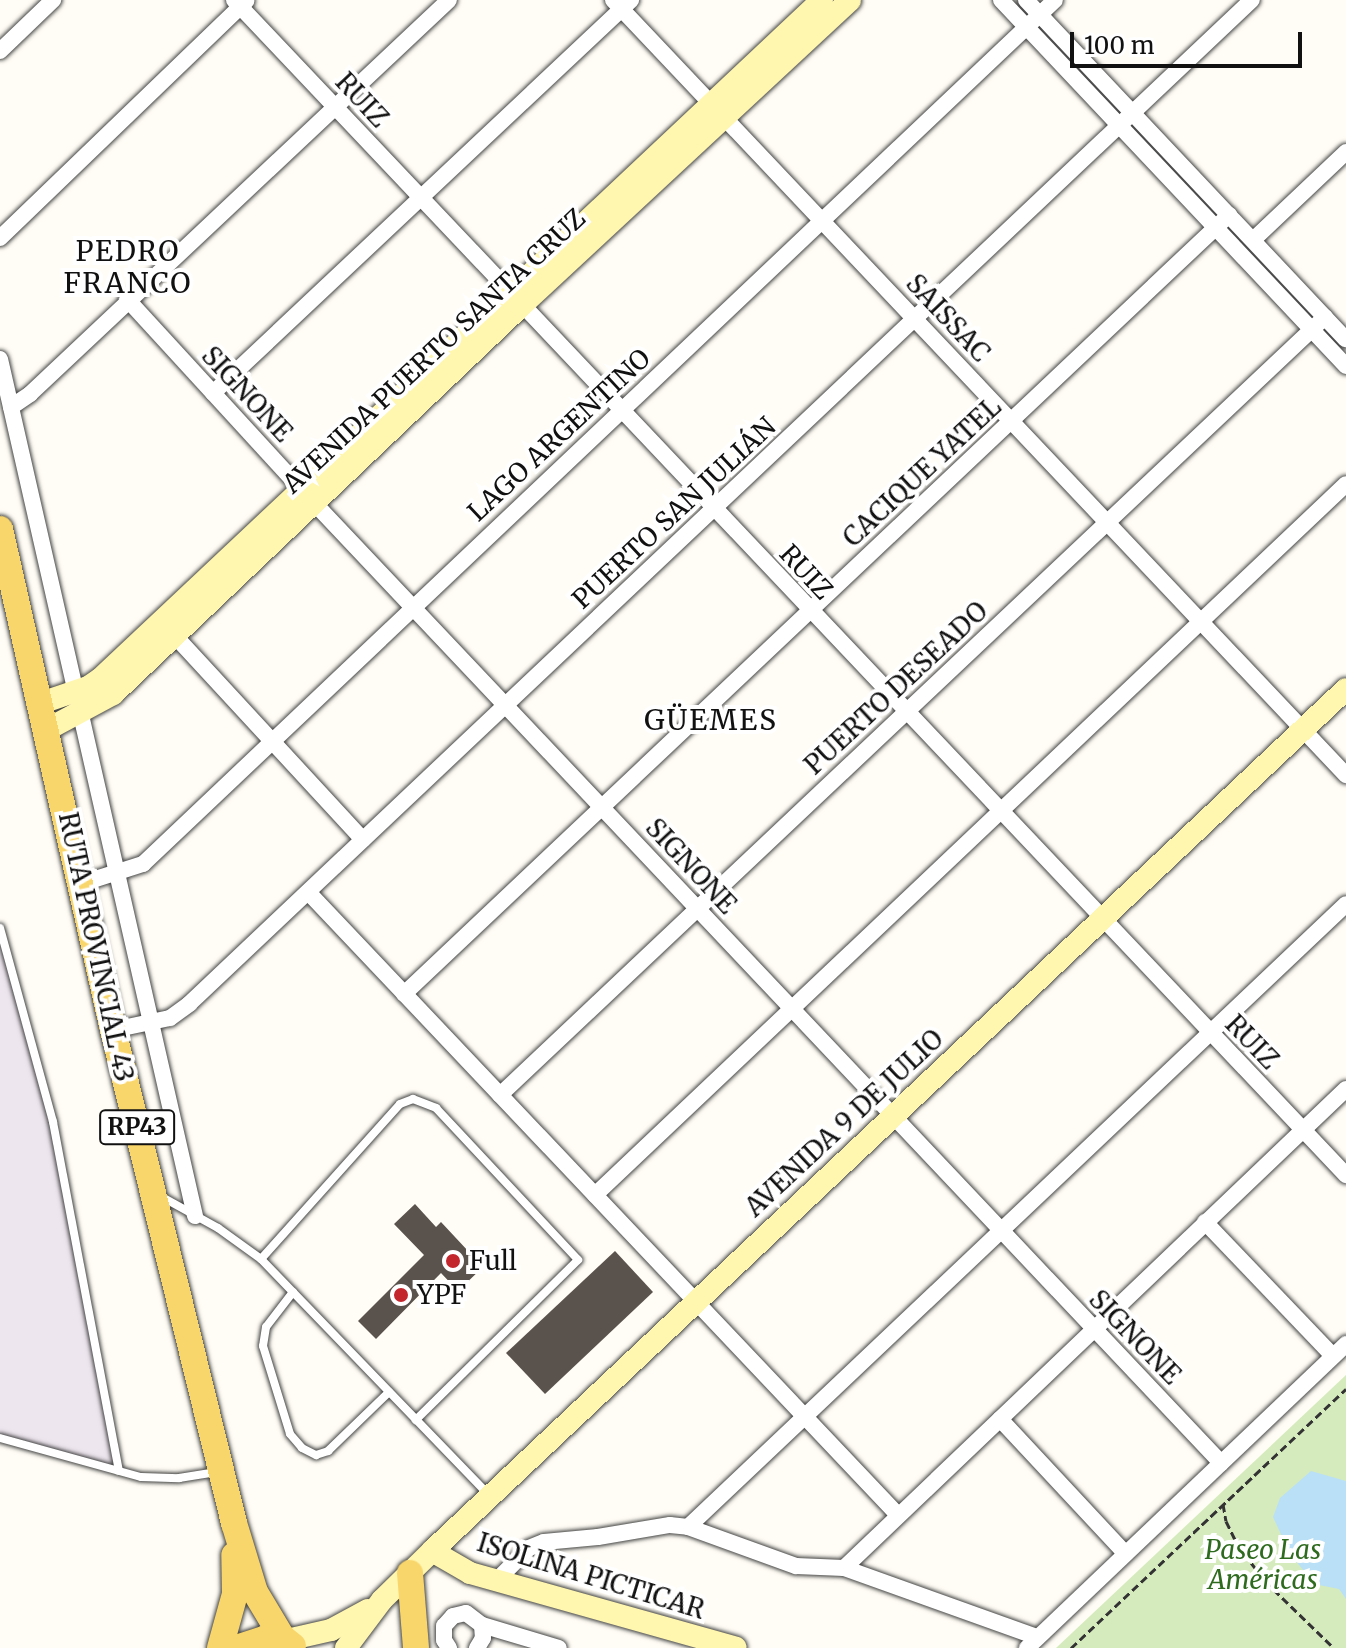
<!DOCTYPE html>
<html>
<head>
<meta charset="utf-8">
<style>
  body { margin:0 }
  #map { position:relative; width:1346px; height:1648px; overflow:hidden; background:#fffdf5; font-family:Merriweather,serif }
  div>[style] { position:absolute }
  .industrial>* { inset:0; background:#eee6ef }
  .green>* { inset:0; background:#d5ebbd }
  .water>* { inset:0; background:#b9e0f7 }
  .building>* { inset:0; background:#5a524d }
  .path>* { height:3px; margin-top:-1.5px; transform-origin:0; background:repeating-linear-gradient(90deg,#333 0 8px,transparent 0 12px) }
  .roads { filter:drop-shadow(0 0 2px #444) drop-shadow(0 0 2px #444) }
  .lane>* { height:8px; margin:-4px; padding:0 4px; transform-origin:4px; border-radius:4px; background:#fff }
  .street>* { height:16px; margin:-8px; padding:0 8px; transform-origin:8px; border-radius:8px; background:#fff }
  .secondary>* { height:22px; margin:-11px; padding:0 11px; transform-origin:11px; border-radius:11px; background:#fff6b0 }
  .primary>* { height:26px; margin:-13px; padding:0 13px; transform-origin:13px; border-radius:13px; background:#f9d66b }
  .dots>* { width:22px; height:22px; translate:-50% -50%; box-sizing:border-box; border:4px solid #fff; border-radius:50% }
  span { translate:-50% -50%; white-space:nowrap; text-align:center; line-height:1.15; -webkit-text-stroke:8px #fff; paint-order:stroke }
  .shield-label span { padding:2px 6px; background:#fff; border:2px solid; border-radius:6px; -webkit-text-stroke-width:0 }
  .shield-label { font-size:24px; color:#111; font-weight:700 }
  .street-label { font-size:26px; color:#111 }
  .poi-label { font-size:26px; color:#111 }
  .left { translate:0 -50%; text-align:left }
  .park-label { font-size:26px; color:#2f6b1f; font-style:italic }
  .neighbourhood-label { font-size:28px; color:#111; letter-spacing:2px }
  .scale { position:absolute; left:1070px; top:32px; width:232px; height:36px; box-sizing:border-box; border:4px solid #111; border-top:0; padding-left:10px; font-size:24px; line-height:28px; white-space:nowrap; color:#111; -webkit-text-stroke:6px #fff; paint-order:stroke }
</style>
</head>
<body>
<div id="map">
  <div class="industrial">
    <div style="clip-path:polygon(0 928px,53px 1122px,119px 1471px,0 1438px)"></div>
  </div>
  <div class="green">
    <div style="clip-path:polygon(1346px 1375px,1346px 1648px,1056px 1648px)"></div>
  </div>
  <div class="water">
    <div style="clip-path:polygon(1311px 1471px,1346px 1481px,1346px 1599px,1339px 1589px,1319px 1585px,1304px 1571px,1290px 1554px,1273px 1517px,1280px 1498px)"></div>
  </div>
  <div class="building">
    <div style="clip-path:polygon(415px 1204px,436px 1227px,441px 1222px,483px 1267px,458px 1291px,441px 1273px,376px 1339px,358px 1321px,424px 1255px,394px 1224px)"></div>
    <div style="clip-path:polygon(615px 1251px,653px 1292px,545px 1394px,506px 1353px)"></div>
  </div>
  <div class="path">
    <div style="left:1223px;top:1504px;width:17px;rotate:80deg"></div>
    <div style="left:1226px;top:1521px;width:25px;rotate:64deg"></div>
    <div style="left:1237px;top:1544px;width:46px;rotate:52.9deg"></div>
    <div style="left:1265px;top:1581px;width:96px;rotate:44.2deg"></div>
    <div style="left:1071px;top:1648px;width:378px;rotate:-43.3deg"></div>
  </div>
  <div class="roads">
    <div class="lane">
      <div style="left:0;top:928px;width:201px;rotate:74.7deg"></div>
      <div style="left:53px;top:1122px;width:355px;rotate:79.3deg"></div>
      <div style="left:162px;top:1197px;width:64px;rotate:29deg"></div>
      <div style="left:218px;top:1228px;width:53px;rotate:35.8deg"></div>
      <div style="left:261px;top:1259px;width:330px;rotate:46deg"></div>
      <div style="left:261px;top:1259px;width:208px;rotate:-48.1deg"></div>
      <div style="left:400px;top:1104px;width:14px;rotate:-21deg"></div>
      <div style="left:413px;top:1099px;width:25px;rotate:21deg"></div>
      <div style="left:436px;top:1108px;width:208px;rotate:46.9deg"></div>
      <div style="left:578px;top:1260px;width:228px;rotate:135.4deg"></div>
      <div style="left:293px;top:1292px;width:44px;rotate:127.6deg"></div>
      <div style="left:266px;top:1327px;width:19px;rotate:99deg"></div>
      <div style="left:263px;top:1346px;width:92px;rotate:72.9deg"></div>
      <div style="left:290px;top:1434px;width:18px;rotate:49deg"></div>
      <div style="left:302px;top:1448px;width:16px;rotate:27deg"></div>
      <div style="left:316px;top:1455px;width:13px;rotate:-18deg"></div>
      <div style="left:328px;top:1451px;width:85px;rotate:-44deg"></div>
      <div style="left:0;top:1438px;width:146px;rotate:15.5deg"></div>
      <div style="left:141px;top:1477px;width:38px;rotate:2deg"></div>
      <div style="left:179px;top:1478px;width:38px;rotate:-9deg"></div>
    </div>
    <div class="street">
      <div style="left:234px;top:0;width:1618px;rotate:46.58deg"></div>
      <div style="left:613px;top:0;width:1067px;rotate:46.6deg"></div>
      <div style="left:1001px;top:0;width:503px;rotate:46.69deg"></div>
      <div style="left:1026px;top:0;width:466px;rotate:46.7deg"></div>
      <div style="left:0;top:51px;width:74px;rotate:-43.9deg"></div>
      <div style="left:0;top:238px;width:342px;rotate:-43.9deg"></div>
      <div style="left:1253px;top:240px;width:128px;rotate:-43.4deg"></div>
      <div style="left:127px;top:299px;width:258px;rotate:47.5deg"></div>
      <div style="left:301px;top:489px;width:1340px;rotate:46.63deg"></div>
      <div style="left:0;top:359px;width:879px;rotate:77.18deg"></div>
      <div style="left:213px;top:393px;width:574px;rotate:-43.23deg"></div>
      <div style="left:11px;top:407px;width:23px;rotate:-34deg"></div>
      <div style="left:30px;top:394px;width:575px;rotate:-43.24deg"></div>
      <div style="left:175px;top:636px;width:277px;rotate:47.3deg"></div>
      <div style="left:83px;top:883px;width:63px;rotate:-17.6deg"></div>
      <div style="left:143px;top:864px;width:1256px;rotate:-43.45deg"></div>
      <div style="left:308px;top:892px;width:858px;rotate:46.56deg"></div>
      <div style="left:404px;top:994px;width:1135px;rotate:-43.36deg"></div>
      <div style="left:113px;top:1030px;width:58px;rotate:-11.9deg"></div>
      <div style="left:170px;top:1018px;width:24px;rotate:-36deg"></div>
      <div style="left:189px;top:1004px;width:1462px;rotate:-43.37deg"></div>
      <div style="left:500px;top:1095px;width:1134px;rotate:-43.32deg"></div>
      <div style="left:595px;top:1195px;width:1034px;rotate:-43.43deg"></div>
      <div style="left:1205px;top:1222px;width:185px;rotate:46.3deg"></div>
      <div style="left:1000px;top:1419px;width:183px;rotate:47deg"></div>
      <div style="left:688px;top:1527px;width:906px;rotate:-43.43deg"></div>
      <div style="left:844px;top:1568px;width:694px;rotate:-43.66deg"></div>
      <div style="left:497px;top:1580px;width:45px;rotate:-45deg"></div>
      <div style="left:529px;top:1548px;width:16px;rotate:-22deg"></div>
      <div style="left:544px;top:1542px;width:54px;rotate:-5.3deg"></div>
      <div style="left:598px;top:1537px;width:73px;rotate:-9.5deg"></div>
      <div style="left:670px;top:1525px;width:18px;rotate:6deg"></div>
      <div style="left:688px;top:1527px;width:115px;rotate:19.9deg"></div>
      <div style="left:796px;top:1566px;width:48px;rotate:2.4deg"></div>
      <div style="left:844px;top:1568px;width:205px;rotate:19.7deg"></div>
      <div style="left:482px;top:1625px;width:80px;rotate:16.6deg"></div>
      <div style="left:449px;top:1648px;width:9px;rotate:-122deg"></div>
      <div style="left:444px;top:1640px;width:14px;rotate:-90deg"></div>
      <div style="left:444px;top:1626px;width:13px;rotate:-48deg"></div>
      <div style="left:453px;top:1616px;width:13px;rotate:-13deg"></div>
      <div style="left:466px;top:1613px;width:20px;rotate:37deg"></div>
      <div style="left:482px;top:1625px;width:13px;rotate:86deg"></div>
      <div style="left:483px;top:1638px;width:12px;rotate:121deg"></div>
      <div style="left:1027px;top:1648px;width:441px;rotate:-43.6deg"></div>
    </div>
    <div class="secondary">
      <div style="left:41px;top:703px;width:50px;rotate:-18.8deg"></div>
      <div style="left:88px;top:687px;width:14px;rotate:-34deg"></div>
      <div style="left:100px;top:679px;width:991px;rotate:-43.24deg"></div>
      <div style="left:48px;top:729px;width:74px;rotate:-28.3deg"></div>
      <div style="left:113px;top:694px;width:563px;rotate:-43.56deg"></div>
      <div style="left:521px;top:306px;width:449px;rotate:-42.9deg"></div>
      <div style="left:432px;top:1551px;width:44px;rotate:30.1deg"></div>
      <div style="left:470px;top:1573px;width:276px;rotate:15.7deg"></div>
      <div style="left:287px;top:1640px;width:45px;rotate:-12.8deg"></div>
      <div style="left:331px;top:1630px;width:42px;rotate:-28.4deg"></div>
      <div style="left:346px;top:1648px;width:60px;rotate:-53.1deg"></div>
      <div style="left:382px;top:1600px;width:70px;rotate:-44.4deg"></div>
      <div style="left:432px;top:1551px;width:1256px;rotate:-43.32deg"></div>
    </div>
    <div class="primary">
      <div style="left:0;top:529px;width:514px;rotate:77.29deg"></div>
      <div style="left:113px;top:1030px;width:508px;rotate:76.21deg"></div>
      <div style="left:234px;top:1523px;width:72px;rotate:73.1deg"></div>
      <div style="left:255px;top:1592px;width:52px;rotate:59deg"></div>
      <div style="left:410px;top:1573px;width:75px;rotate:85.4deg"></div>
      <div style="left:220px;top:1648px;width:56px;rotate:-74.5deg"></div>
      <div style="left:235px;top:1594px;width:39px;rotate:-91deg"></div>
      <div style="left:236px;top:1648px;width:32px;rotate:-18deg"></div>
      <div style="left:266px;top:1638px;width:16px;rotate:-4deg"></div>
      <div style="left:282px;top:1637px;width:14px;rotate:39deg"></div>
    </div>
  </div>
  <div class="dots">
    <div style="left:453px;top:1261px;background:#c4262e"></div>
    <div style="left:401px;top:1295px;background:#c4262e"></div>
  </div>
  <div class="shield-label">
    <span style="left:137px;top:1127px">RP43</span>
  </div>
  <div class="street-label">
    <span style="left:362px;top:100px;rotate:47deg">RUIZ</span>
    <span style="left:948px;top:318px;rotate:47deg">SAISSAC</span>
    <span style="left:434px;top:351px;rotate:-43deg">AVENIDA PUERTO SANTA CRUZ</span>
    <span style="left:247px;top:394px;rotate:47deg">SIGNONE</span>
    <span style="left:559px;top:435px;rotate:-43deg">LAGO ARGENTINO</span>
    <span style="left:922px;top:472px;rotate:-43deg">CACIQUE YATEL</span>
    <span style="left:674px;top:513px;rotate:-43deg">PUERTO SAN JULIÁN</span>
    <span style="left:806px;top:572px;rotate:47deg">RUIZ</span>
    <span style="left:896px;top:688px;rotate:-43deg">PUERTO DESEADO</span>
    <span style="left:691px;top:866px;rotate:47deg">SIGNONE</span>
    <span style="left:96px;top:947px;rotate:78deg">RUTA PROVINCIAL 43</span>
    <span style="left:1252px;top:1042px;rotate:46deg">RUIZ</span>
    <span style="left:844px;top:1123px;rotate:-43deg">AVENIDA 9 DE JULIO</span>
    <span style="left:1135px;top:1337px;rotate:46deg">SIGNONE</span>
    <span style="left:591px;top:1576px;rotate:17deg">ISOLINA PICTICAR</span>
  </div>
  <div class="poi-label">
    <span class="left" style="left:469px;top:1261px">Full</span>
    <span class="left" style="left:417px;top:1295px">YPF</span>
  </div>
  <div class="park-label">
    <span style="left:1263px;top:1565px">Paseo Las<br>Américas</span>
  </div>
  <div class="neighbourhood-label">
    <span style="left:128px;top:267px">PEDRO<br>FRANCO</span>
    <span style="left:711px;top:720px">GÜEMES</span>
  </div>
  <div class="scale">100 m</div>
</div>
</body>
</html>
